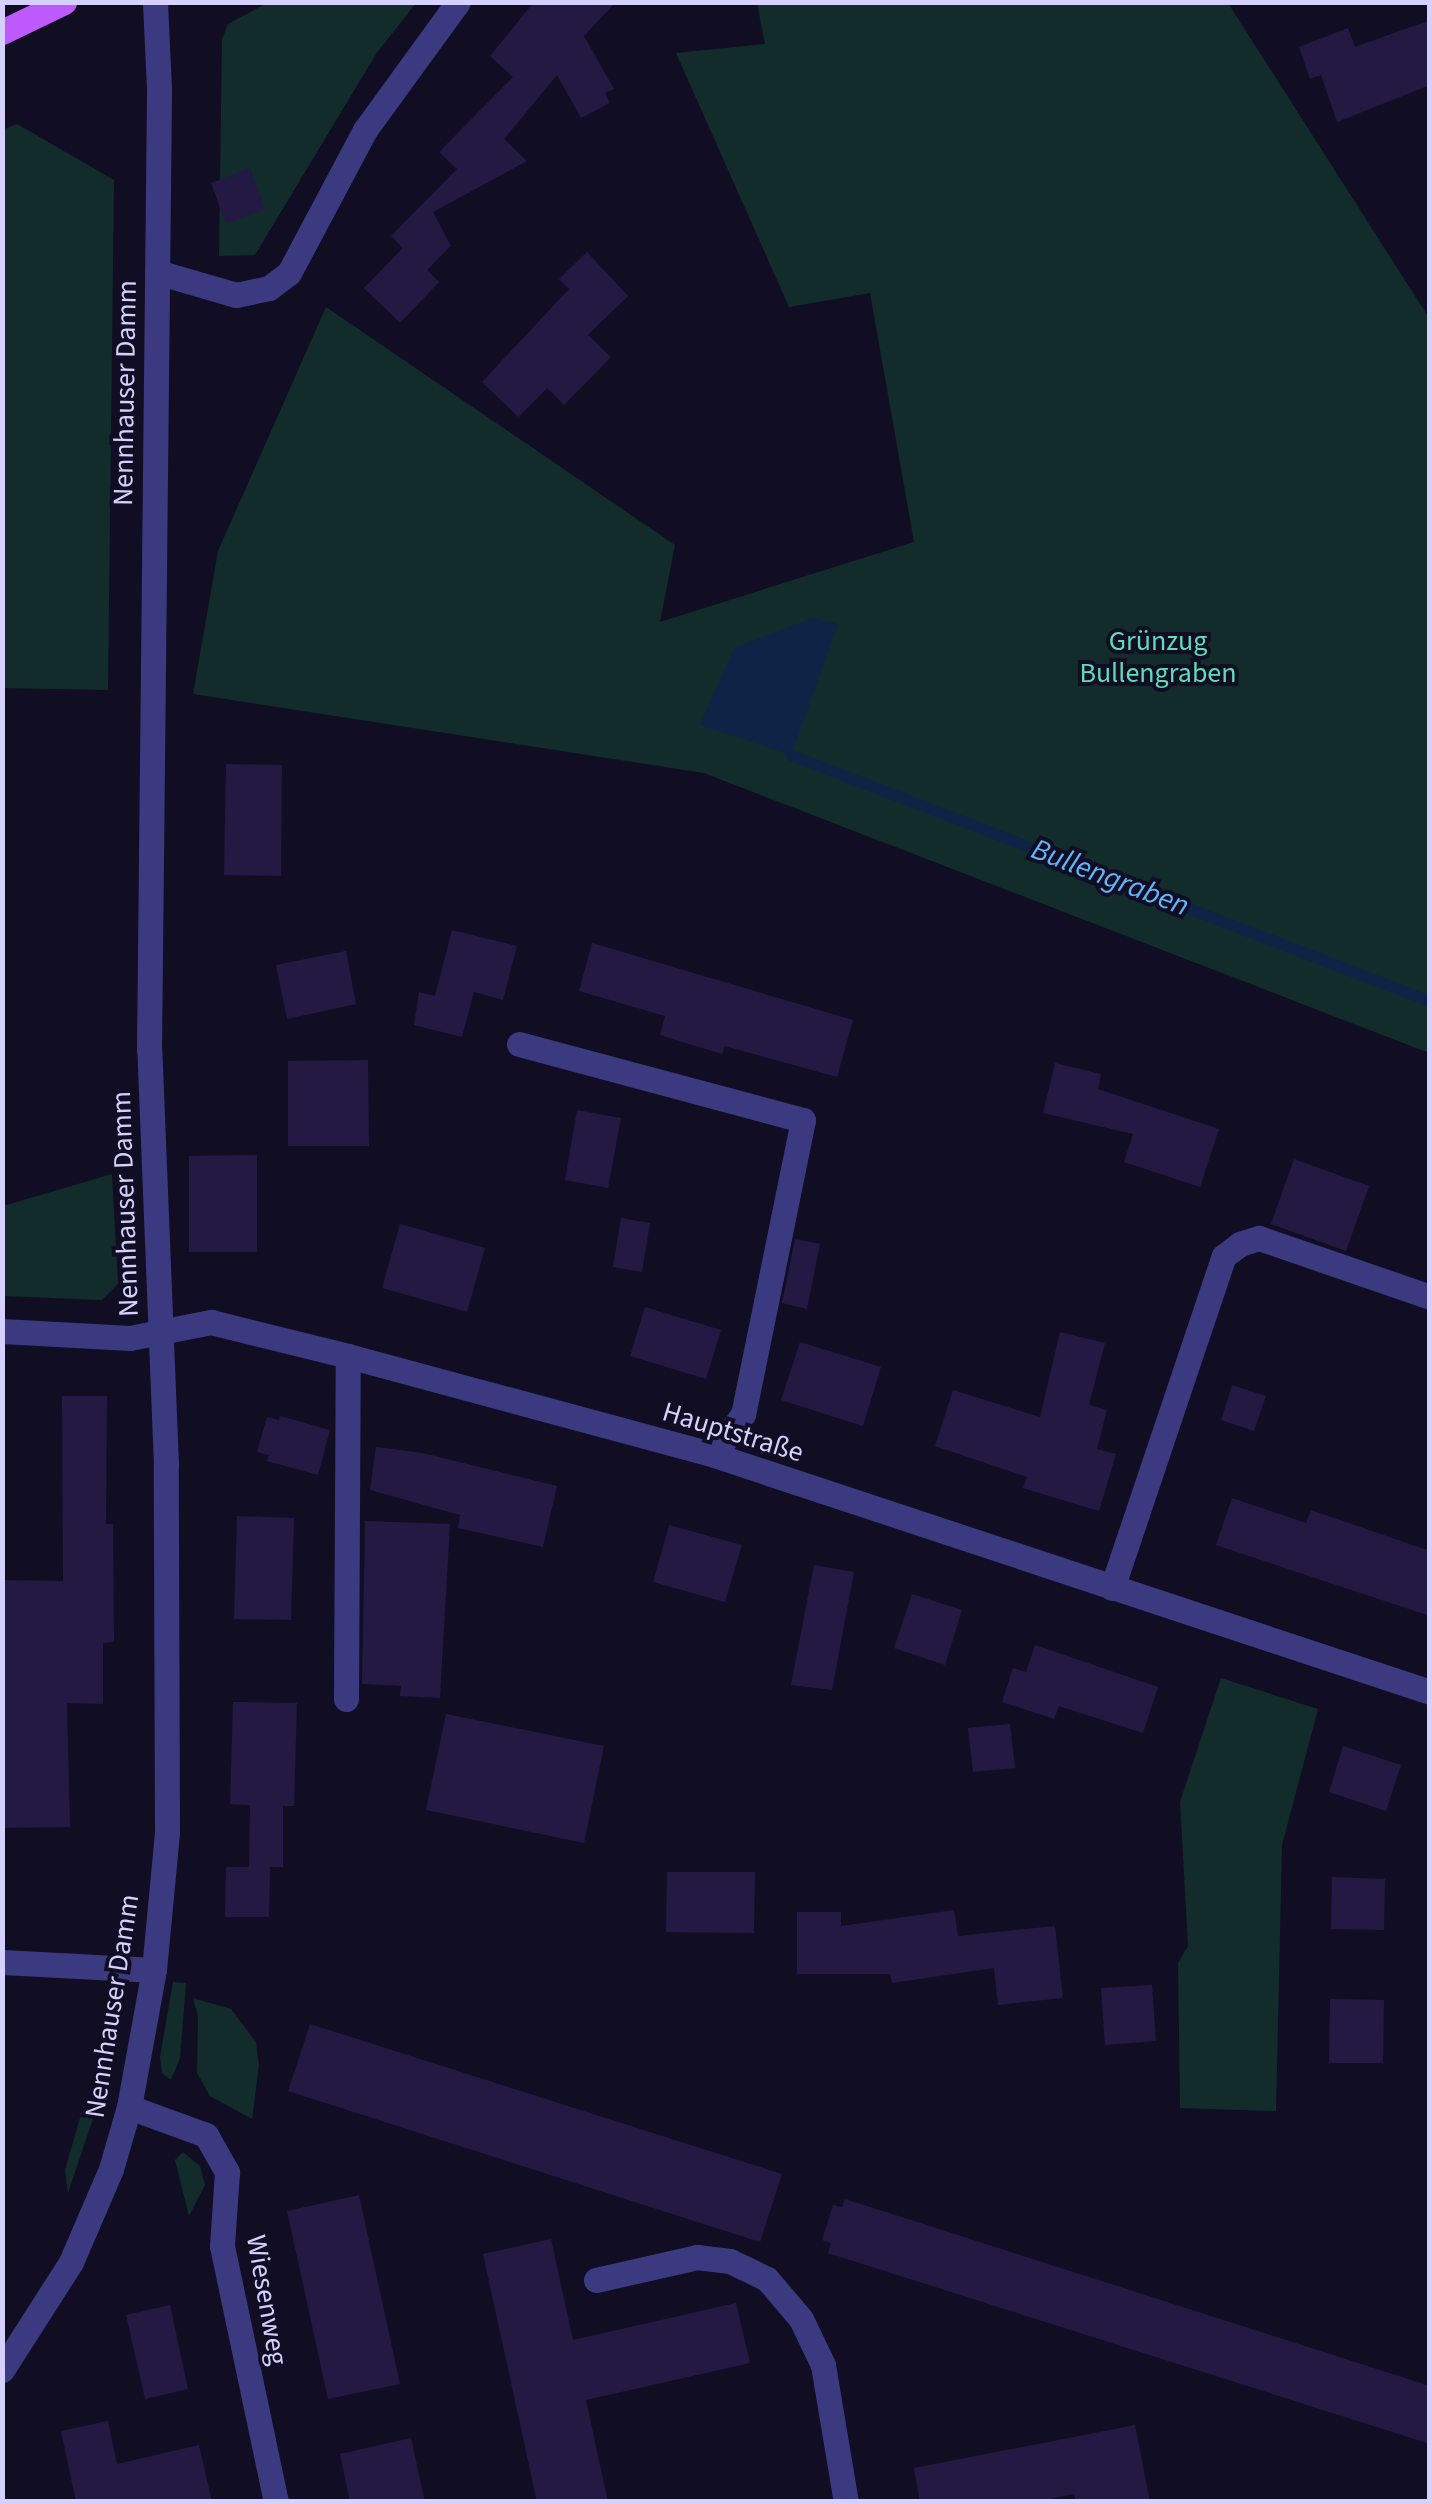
<!DOCTYPE html>
<html>
<head>
<meta charset="utf-8">
<style>
  body { margin:0 }
  #map { position:relative; width:1432px; height:2504px; overflow:hidden; background:#110e23; font-family:"Source Sans 3",sans-serif }
  div>[style] { position:absolute }
  .green>* { inset:0; background:#112c2b }
  .water>* { inset:0; background:#0d2447 }
  .stream>* { height:11px; margin:-5.5px; padding:0 5.5px; transform-origin:5.5px; border-radius:5.5px; background:#0d2447 }
  .building>* { inset:0; background:#221a43 }
  .minor>* { height:25px; margin:-12.5px; padding:0 12.5px; transform-origin:12.5px; border-radius:12.5px; background:#3b3a81 }
  .major>* { height:25px; margin:-12.5px; padding:0 12.5px; transform-origin:12.5px; border-radius:12.5px; background:#bd59fd }
  span { translate:-50% -50%; white-space:nowrap; text-align:center; line-height:1.15; -webkit-text-stroke:8px #110e23; paint-order:stroke }
  .street-label { font-size:28px; color:#d5d0fe }
  .park-label { font-size:28px; color:#5dddbc }
  .water-label { font-size:30px; color:#60b6fd; font-style:italic }
  .frame { position:absolute; inset:0; border:5px solid #d5d0fe; pointer-events:none }
</style>
</head>
<body>
<div id="map">
  <div class="green">
    <div style="clip-path:polygon(267px 3px,416px 3px,376px 54px,255px 255px,219px 256px,222px 39px,228px 24px)"></div>
    <div style="clip-path:polygon(757px 3px,1228px 3px,1429px 318px,1429px 1053px,704px 773px,193px 694px,218px 551px,326px 307px,675px 545px,660px 622px,914px 542px,870px 293px,789px 307px,676px 53px,765px 44px)"></div>
    <div style="clip-path:polygon(17px 124px,114px 180px,108px 690px,3px 688px,2px 130px)"></div>
    <div style="clip-path:polygon(112px 1174px,118px 1284px,102px 1300px,3px 1296px,3px 1206px)"></div>
    <div style="clip-path:polygon(1221px 1678px,1318px 1709px,1282px 1845px,1276px 2111px,1180px 2108px,1178px 1963px,1188px 1946px,1180px 1802px)"></div>
    <div style="clip-path:polygon(173px 1982px,186px 1983px,180px 2058px,171px 2080px,162px 2073px,160px 2057px)"></div>
    <div style="clip-path:polygon(193px 1998px,231px 2009px,256px 2042px,259px 2065px,252px 2119px,210px 2096px,197px 2073px,198px 2016px)"></div>
    <div style="clip-path:polygon(84px 2104px,96px 2110px,68px 2193px,65px 2170px)"></div>
    <div style="clip-path:polygon(183px 2152px,200px 2166px,205px 2185px,189px 2216px,175px 2160px)"></div>
  </div>
  <div class="water">
    <div style="clip-path:polygon(813px 618px,838px 624px,791px 755px,700px 725px,734px 648px)"></div>
  </div>
  <div class="stream">
    <div style="left:791px;top:755px;width:685px;rotate:21.06deg"></div>
  </div>
  <div class="building">
    <div style="clip-path:polygon(534px 2px,616px 2px,584px 36px,614px 89px,605px 93px,610px 103px,581px 118px,557px 75px,504px 139px,527px 161px,433px 212px,451px 246px,427px 270px,439px 282px,400px 323px,364px 288px,403px 248px,391px 236px,457px 169px,439px 152px,513px 77px,490px 56px)"></div>
    <div style="clip-path:polygon(1430px 20px,1430px 85px,1337px 122px,1321px 75px,1310px 79px,1299px 47px,1348px 28px,1355px 47px)"></div>
    <div style="clip-path:polygon(250px 168px,265px 209px,226px 224px,211px 183px)"></div>
    <div style="clip-path:polygon(587px 252px,628px 296px,588px 335px,611px 357px,564px 405px,547px 388px,518px 417px,482px 382px,569px 289px,559px 279px)"></div>
    <div style="clip-path:polygon(226px 764px,282px 765px,281px 876px,224px 875px)"></div>
    <div style="clip-path:polygon(452px 930px,517px 946px,503px 1000px,474px 992px,462px 1037px,414px 1025px,419px 992px,435px 996px)"></div>
    <div style="clip-path:polygon(592px 943px,853px 1020px,837px 1077px,725px 1046px,722px 1054px,660px 1035px,665px 1016px,579px 991px)"></div>
    <div style="clip-path:polygon(346px 951px,356px 1004px,287px 1019px,276px 965px)"></div>
    <div style="clip-path:polygon(368px 1060px,369px 1146px,288px 1146px,288px 1061px)"></div>
    <div style="clip-path:polygon(1055px 1063px,1101px 1074px,1098px 1089px,1219px 1129px,1200px 1187px,1124px 1162px,1133px 1134px,1043px 1113px)"></div>
    <div style="clip-path:polygon(577px 1110px,621px 1118px,608px 1188px,565px 1180px)"></div>
    <div style="clip-path:polygon(257px 1155px,257px 1252px,189px 1252px,189px 1156px)"></div>
    <div style="clip-path:polygon(1294px 1159px,1369px 1186px,1346px 1251px,1271px 1224px)"></div>
    <div style="clip-path:polygon(621px 1218px,650px 1223px,642px 1272px,613px 1267px)"></div>
    <div style="clip-path:polygon(400px 1224px,485px 1248px,467px 1312px,382px 1288px)"></div>
    <div style="clip-path:polygon(795px 1239px,820px 1244px,807px 1309px,782px 1303px)"></div>
    <div style="clip-path:polygon(645px 1307px,721px 1330px,706px 1379px,630px 1356px)"></div>
    <div style="clip-path:polygon(1060px 1332px,1105px 1343px,1089px 1405px,1107px 1410px,1097px 1449px,1116px 1454px,1099px 1511px,1023px 1488px,1027px 1477px,935px 1446px,953px 1390px,1040px 1417px)"></div>
    <div style="clip-path:polygon(800px 1342px,881px 1367px,863px 1426px,781px 1400px)"></div>
    <div style="clip-path:polygon(1232px 1385px,1266px 1396px,1254px 1431px,1221px 1420px)"></div>
    <div style="clip-path:polygon(62px 1396px,107px 1396px,106px 1524px,113px 1524px,114px 1642px,103px 1643px,103px 1704px,67px 1703px,70px 1827px,2px 1828px,2px 1580px,63px 1581px)"></div>
    <div style="clip-path:polygon(280px 1416px,330px 1430px,318px 1475px,267px 1461px,269px 1455px,257px 1452px,267px 1417px,279px 1420px)"></div>
    <div style="clip-path:polygon(376px 1447px,423px 1453px,557px 1486px,543px 1547px,458px 1528px,460px 1515px,370px 1490px)"></div>
    <div style="clip-path:polygon(1232px 1498px,1306px 1523px,1311px 1510px,1430px 1551px,1430px 1616px,1216px 1545px)"></div>
    <div style="clip-path:polygon(237px 1516px,294px 1518px,291px 1620px,234px 1619px)"></div>
    <div style="clip-path:polygon(365px 1521px,450px 1524px,440px 1698px,400px 1696px,401px 1686px,362px 1684px)"></div>
    <div style="clip-path:polygon(669px 1525px,742px 1545px,725px 1602px,653px 1582px)"></div>
    <div style="clip-path:polygon(814px 1565px,854px 1572px,832px 1690px,791px 1685px)"></div>
    <div style="clip-path:polygon(912px 1594px,962px 1610px,945px 1665px,894px 1648px)"></div>
    <div style="clip-path:polygon(1035px 1645px,1158px 1687px,1143px 1733px,1059px 1706px,1054px 1719px,1002px 1702px,1013px 1668px,1026px 1672px)"></div>
    <div style="clip-path:polygon(233px 1702px,297px 1703px,294px 1806px,283px 1806px,283px 1867px,270px 1867px,269px 1917px,225px 1917px,226px 1867px,249px 1867px,250px 1805px,230px 1804px)"></div>
    <div style="clip-path:polygon(446px 1714px,604px 1746px,584px 1843px,426px 1810px)"></div>
    <div style="clip-path:polygon(1010px 1724px,1015px 1768px,973px 1772px,968px 1728px)"></div>
    <div style="clip-path:polygon(1343px 1746px,1401px 1765px,1386px 1811px,1329px 1792px)"></div>
    <div style="clip-path:polygon(667px 1872px,755px 1872px,754px 1933px,666px 1932px)"></div>
    <div style="clip-path:polygon(1332px 1877px,1385px 1879px,1384px 1930px,1331px 1929px)"></div>
    <div style="clip-path:polygon(954px 1910px,958px 1936px,1055px 1926px,1063px 1998px,998px 2005px,994px 1968px,892px 1983px,890px 1974px,797px 1974px,797px 1912px,841px 1912px,841px 1926px)"></div>
    <div style="clip-path:polygon(1152px 1985px,1156px 2041px,1105px 2045px,1101px 1988px)"></div>
    <div style="clip-path:polygon(1330px 1999px,1384px 2000px,1383px 2063px,1329px 2063px)"></div>
    <div style="clip-path:polygon(310px 2024px,782px 2174px,760px 2242px,288px 2091px)"></div>
    <div style="clip-path:polygon(359px 2195px,400px 2384px,328px 2399px,287px 2211px)"></div>
    <div style="clip-path:polygon(845px 2199px,1430px 2386px,1430px 2444px,828px 2253px,831px 2243px,822px 2240px,833px 2205px,842px 2207px)"></div>
    <div style="clip-path:polygon(551px 2239px,573px 2340px,736px 2303px,750px 2363px,586px 2400px,608px 2502px,537px 2502px,483px 2254px)"></div>
    <div style="clip-path:polygon(170px 2305px,188px 2389px,145px 2399px,126px 2315px)"></div>
    <div style="clip-path:polygon(108px 2421px,117px 2464px,199px 2445px,212px 2502px,76px 2502px,61px 2431px)"></div>
    <div style="clip-path:polygon(1135px 2425px,1150px 2502px,1076px 2502px,1074px 2494px,1036px 2502px,920px 2502px,914px 2468px)"></div>
    <div style="clip-path:polygon(411px 2438px,425px 2502px,350px 2502px,340px 2454px)"></div>
  </div>
  <div class="minor">
    <div style="left:157px;top:272px;width:82px;rotate:16.2deg"></div>
    <div style="left:236px;top:295px;width:34px;rotate:-12deg"></div>
    <div style="left:269px;top:288px;width:25px;rotate:-37deg"></div>
    <div style="left:289px;top:273px;width:162px;rotate:-62deg"></div>
    <div style="left:365px;top:130px;width:158px;rotate:-54deg"></div>
    <div style="left:519px;top:1044px;width:294px;rotate:15deg"></div>
    <div style="left:803px;top:1120px;width:300px;rotate:101.5deg"></div>
    <div style="left:743px;top:1414px;width:50px;rotate:125.3deg"></div>
    <div style="left:2px;top:1331px;width:128px;rotate:3.1deg"></div>
    <div style="left:130px;top:1338px;width:83px;rotate:-11.2deg"></div>
    <div style="left:211px;top:1322px;width:141px;rotate:13.9deg"></div>
    <div style="left:348px;top:1356px;width:379px;rotate:15.1deg"></div>
    <div style="left:714px;top:1455px;width:754px;rotate:18.31deg"></div>
    <div style="left:1112px;top:1588px;width:350px;rotate:-71.4deg"></div>
    <div style="left:1224px;top:1256px;width:20px;rotate:-37deg"></div>
    <div style="left:1240px;top:1244px;width:20px;rotate:-18deg"></div>
    <div style="left:1259px;top:1238px;width:181px;rotate:19deg"></div>
    <div style="left:346px;top:1699px;width:343px;rotate:-89.7deg"></div>
    <div style="left:2px;top:1962px;width:152px;rotate:3deg"></div>
    <div style="left:129px;top:2107px;width:82px;rotate:20deg"></div>
    <div style="left:206px;top:2135px;width:43px;rotate:60.4deg"></div>
    <div style="left:227px;top:2172px;width:74px;rotate:93.9deg"></div>
    <div style="left:222px;top:2246px;width:262px;rotate:78.1deg"></div>
    <div style="left:596px;top:2280px;width:104px;rotate:-12.8deg"></div>
    <div style="left:697px;top:2257px;width:33px;rotate:7deg"></div>
    <div style="left:730px;top:2261px;width:41px;rotate:25.9deg"></div>
    <div style="left:767px;top:2279px;width:52px;rotate:49.6deg"></div>
    <div style="left:801px;top:2319px;width:51px;rotate:64.4deg"></div>
    <div style="left:823px;top:2365px;width:139px;rotate:80.5deg"></div>
    <div style="left:2px;top:2370px;width:128px;rotate:-57.4deg"></div>
    <div style="left:71px;top:2262px;width:101px;rotate:-66.7deg"></div>
    <div style="left:111px;top:2169px;width:65px;rotate:-73.8deg"></div>
    <div style="left:129px;top:2107px;width:139px;rotate:-79.7deg"></div>
    <div style="left:154px;top:1970px;width:139px;rotate:-84.6deg"></div>
    <div style="left:167px;top:1832px;width:367px;rotate:-90.2deg"></div>
    <div style="left:166px;top:1465px;width:416px;rotate:-92.3deg"></div>
    <div style="left:149px;top:1049px;width:961px;rotate:-89.4deg"></div>
    <div style="left:159px;top:88px;width:86px;rotate:-92.7deg"></div>
  </div>
  <div class="major">
    <div style="left:2px;top:32px;width:69px;rotate:-25.8deg"></div>
  </div>
  <div class="street-label">
    <span style="left:125px;top:393px;rotate:-89deg">Nennhauser Damm</span>
    <span style="left:125px;top:1204px;rotate:-92deg">Nennhauser Damm</span>
    <span style="left:733px;top:1432px;rotate:17deg">Hauptstraße</span>
    <span style="left:112px;top:2006px;rotate:-81deg">Nennhauser Damm</span>
    <span style="left:267px;top:2300px;rotate:80deg">Wiesenweg</span>
  </div>
  <div class="park-label">
    <span style="left:1158px;top:657px">Grünzug<br>Bullengraben</span>
  </div>
  <div class="water-label">
    <span style="left:1110px;top:878px;rotate:21deg">Bullengraben</span>
  </div>
  <div class="frame"></div>
</div>
</body>
</html>
